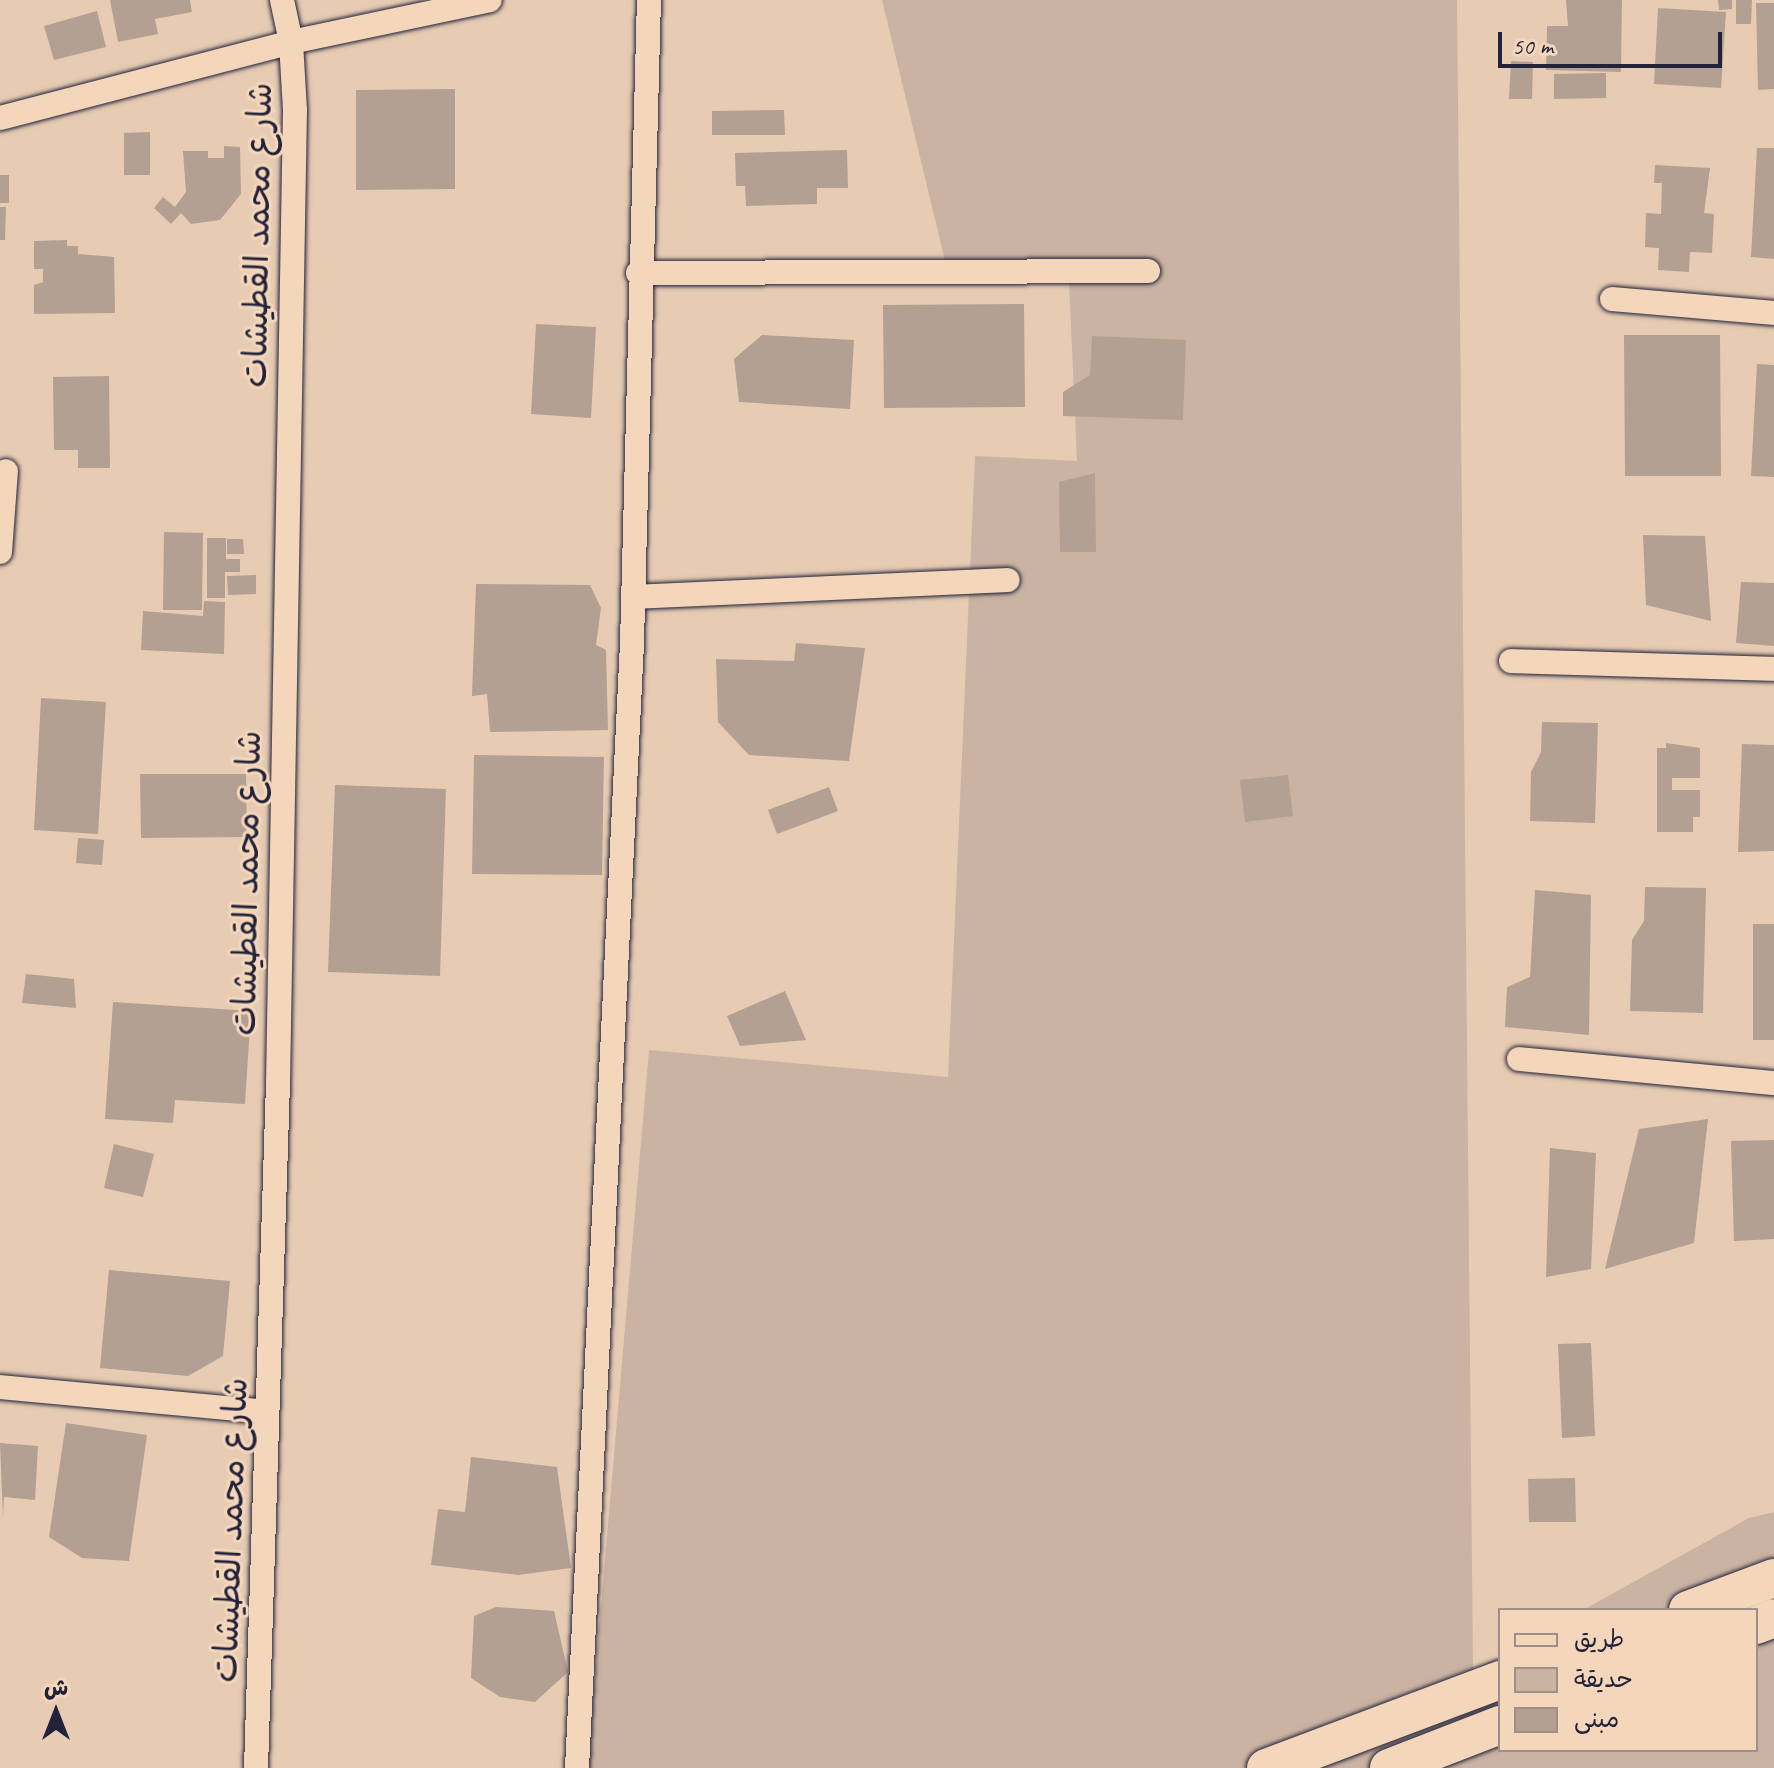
<!DOCTYPE html>
<html>
<head>
<meta charset="utf-8">
<style>
  body { margin:0 }
  #map { position:relative; width:1774px; height:1768px; overflow:hidden; background:#e7ccb3; font-family:Caveat,"Playpen Sans Arabic",sans-serif }
  div>[style] { position:absolute }
  .green>* { inset:0; background:#cab3a2 }
  .building>* { inset:0; background:#b49f93 }
  .roads { filter:drop-shadow(0 0 2px #22223b) drop-shadow(0 0 2px #22223b) }
  .minor>* { height:24px; margin:-12px; padding:0 12px; transform-origin:12px; border-radius:12px; background:#f4d7bb }
  .primary>* { height:38px; margin:-19px; padding:0 19px; transform-origin:19px; border-radius:19px; background:#f4d7bb }
  span { translate:-50% -50%; white-space:nowrap; text-align:center; line-height:1.15; -webkit-text-stroke:6px #f4d7bb; paint-order:stroke }
  .street-label { font-size:34px; color:#22223b }
  .legend { position:absolute; left:1498px; top:1608px; width:260px; height:144px; box-sizing:border-box; background:#f4d7bb; border:2px solid #a08f88; margin:0; padding:10px 14px; list-style:none; font-size:24px; color:#22223b }
  .legend li { display:flex; align-items:center; gap:16px; height:40px }
  .legend b { width:40px; border:2px solid #a08f88 }
  .north { position:absolute; left:16px; top:1672px; width:80px; height:80px; -webkit-text-stroke:6px #f4d7bb; paint-order:stroke; rotate:0deg; font-size:22px; font-weight:700; line-height:32px; text-align:center; color:#22223b }
  .north::after { content:''; display:block; margin:auto; width:28px; height:36px; background:#22223b; clip-path:polygon(50% 0,100% 100%,50% 72%,0 100%) }
  .scale { position:absolute; left:1498px; top:32px; width:224px; height:36px; box-sizing:border-box; border:4px solid #22223b; border-top:0; padding-left:10px; font-size:24px; line-height:28px; white-space:nowrap; color:#22223b; -webkit-text-stroke:6px #f4d7bb; paint-order:stroke }
</style>
</head>
<body>
<div id="map">
  <div class="green">
    <div style="clip-path:polygon(882px 0,1457px 0,1473px 1671px,1500px 1656px,1500px 1750px,1756px 1750px,1756px 1610px,1583px 1610px,1749px 1518px,1774px 1512px,1774px 1768px,587px 1768px,649px 1050px,948px 1077px,975px 456px,1077px 461px,1068px 260px,948px 273px)"></div>
  </div>
  <div class="building">
    <div style="clip-path:polygon(110px 0,190px 0,192px 12px,155px 19px,158px 34px,118px 42px)"></div>
    <div style="clip-path:polygon(1566px 0,1622px 0,1621px 72px,1546px 70px,1547px 26px,1568px 26px)"></div>
    <div style="clip-path:polygon(1718px 0,1732px 0,1732px 9px,1719px 10px)"></div>
    <div style="clip-path:polygon(1736px 0,1752px 0,1751px 24px,1736px 24px)"></div>
    <div style="clip-path:polygon(1756px 3px,1774px 3px,1774px 89px,1758px 90px)"></div>
    <div style="clip-path:polygon(1658px 8px,1726px 12px,1721px 88px,1654px 84px)"></div>
    <div style="clip-path:polygon(97px 11px,106px 47px,54px 60px,44px 26px)"></div>
    <div style="clip-path:polygon(1511px 61px,1533px 62px,1532px 99px,1509px 99px)"></div>
    <div style="clip-path:polygon(1606px 73px,1606px 98px,1554px 99px,1554px 74px)"></div>
    <div style="clip-path:polygon(455px 89px,455px 189px,356px 190px,356px 90px)"></div>
    <div style="clip-path:polygon(784px 110px,785px 135px,712px 135px,712px 111px)"></div>
    <div style="clip-path:polygon(150px 132px,150px 175px,124px 175px,124px 133px)"></div>
    <div style="clip-path:polygon(224px 146px,240px 147px,241px 194px,220px 220px,191px 224px,181px 213px,171px 224px,154px 208px,163px 197px,175px 207px,186px 192px,183px 151px,208px 151px,208px 158px,224px 158px)"></div>
    <div style="clip-path:polygon(1757px 148px,1774px 148px,1774px 259px,1751px 257px)"></div>
    <div style="clip-path:polygon(847px 150px,848px 188px,817px 188px,817px 204px,746px 206px,745px 186px,736px 186px,735px 153px)"></div>
    <div style="clip-path:polygon(1655px 165px,1710px 168px,1704px 213px,1714px 214px,1712px 253px,1690px 252px,1689px 272px,1658px 270px,1659px 248px,1645px 247px,1646px 213px,1661px 214px,1662px 183px,1654px 183px)"></div>
    <div style="clip-path:polygon(0 175px,9px 175px,9px 203px,0 203px)"></div>
    <div style="clip-path:polygon(0 207px,6px 207px,5px 240px,0 240px)"></div>
    <div style="clip-path:polygon(67px 240px,67px 246px,78px 246px,78px 254px,114px 257px,115px 313px,34px 314px,34px 285px,43px 282px,43px 269px,34px 269px,34px 241px)"></div>
    <div style="clip-path:polygon(1024px 304px,1025px 407px,884px 408px,883px 305px)"></div>
    <div style="clip-path:polygon(536px 324px,596px 327px,591px 418px,531px 414px)"></div>
    <div style="clip-path:polygon(762px 335px,854px 340px,850px 409px,739px 402px,734px 359px)"></div>
    <div style="clip-path:polygon(1624px 335px,1720px 335px,1721px 476px,1625px 476px)"></div>
    <div style="clip-path:polygon(1092px 336px,1186px 340px,1183px 420px,1063px 416px,1063px 392px,1090px 375px)"></div>
    <div style="clip-path:polygon(1757px 364px,1774px 365px,1774px 477px,1751px 476px)"></div>
    <div style="clip-path:polygon(109px 376px,110px 468px,78px 468px,78px 450px,54px 450px,53px 377px)"></div>
    <div style="clip-path:polygon(1095px 473px,1096px 552px,1060px 552px,1059px 482px)"></div>
    <div style="clip-path:polygon(164px 532px,203px 533px,202px 610px,163px 610px)"></div>
    <div style="clip-path:polygon(1643px 535px,1705px 536px,1711px 621px,1646px 605px)"></div>
    <div style="clip-path:polygon(207px 538px,226px 538px,226px 559px,240px 559px,240px 572px,225px 572px,225px 598px,207px 598px)"></div>
    <div style="clip-path:polygon(227px 539px,243px 539px,244px 554px,227px 554px)"></div>
    <div style="clip-path:polygon(256px 575px,256px 594px,228px 595px,227px 576px)"></div>
    <div style="clip-path:polygon(1741px 582px,1774px 583px,1774px 646px,1736px 643px)"></div>
    <div style="clip-path:polygon(476px 584px,590px 585px,601px 608px,596px 645px,606px 650px,608px 730px,490px 732px,487px 694px,472px 696px)"></div>
    <div style="clip-path:polygon(204px 601px,225px 602px,224px 654px,141px 650px,143px 611px,203px 616px)"></div>
    <div style="clip-path:polygon(796px 643px,865px 648px,849px 761px,749px 755px,718px 722px,716px 659px,794px 661px)"></div>
    <div style="clip-path:polygon(41px 698px,106px 702px,98px 834px,34px 830px)"></div>
    <div style="clip-path:polygon(1542px 722px,1598px 723px,1595px 823px,1530px 821px,1531px 772px,1541px 752px)"></div>
    <div style="clip-path:polygon(1666px 743px,1700px 748px,1700px 778px,1672px 778px,1672px 790px,1700px 790px,1700px 817px,1693px 817px,1693px 832px,1657px 832px,1657px 748px,1666px 748px)"></div>
    <div style="clip-path:polygon(1742px 744px,1774px 745px,1774px 851px,1738px 852px)"></div>
    <div style="clip-path:polygon(474px 755px,604px 757px,602px 875px,472px 874px)"></div>
    <div style="clip-path:polygon(140px 774px,246px 774px,247px 837px,141px 838px)"></div>
    <div style="clip-path:polygon(1288px 775px,1293px 816px,1245px 822px,1240px 780px)"></div>
    <div style="clip-path:polygon(335px 785px,446px 789px,440px 976px,328px 972px)"></div>
    <div style="clip-path:polygon(829px 787px,838px 811px,777px 834px,768px 810px)"></div>
    <div style="clip-path:polygon(78px 838px,104px 840px,102px 865px,76px 863px)"></div>
    <div style="clip-path:polygon(1645px 887px,1706px 888px,1703px 1013px,1630px 1011px,1632px 940px,1644px 921px)"></div>
    <div style="clip-path:polygon(1535px 890px,1591px 895px,1589px 1035px,1505px 1027px,1507px 987px,1530px 977px)"></div>
    <div style="clip-path:polygon(1753px 924px,1774px 924px,1774px 1040px,1753px 1040px)"></div>
    <div style="clip-path:polygon(26px 974px,74px 979px,76px 1008px,22px 1003px)"></div>
    <div style="clip-path:polygon(785px 991px,806px 1040px,740px 1046px,727px 1016px)"></div>
    <div style="clip-path:polygon(113px 1002px,251px 1011px,245px 1104px,175px 1100px,173px 1123px,105px 1119px)"></div>
    <div style="clip-path:polygon(1708px 1119px,1694px 1243px,1605px 1269px,1639px 1129px)"></div>
    <div style="clip-path:polygon(1774px 1140px,1774px 1239px,1734px 1241px,1731px 1141px)"></div>
    <div style="clip-path:polygon(114px 1144px,154px 1154px,143px 1197px,104px 1188px)"></div>
    <div style="clip-path:polygon(1550px 1148px,1596px 1153px,1591px 1269px,1546px 1277px)"></div>
    <div style="clip-path:polygon(109px 1270px,230px 1281px,223px 1356px,188px 1376px,100px 1368px)"></div>
    <div style="clip-path:polygon(1591px 1343px,1595px 1436px,1562px 1438px,1558px 1344px)"></div>
    <div style="clip-path:polygon(66px 1423px,147px 1435px,129px 1561px,82px 1558px,49px 1537px)"></div>
    <div style="clip-path:polygon(0 1443px,38px 1446px,35px 1500px,4px 1497px,3px 1517px)"></div>
    <div style="clip-path:polygon(471px 1457px,557px 1467px,571px 1568px,518px 1575px,431px 1565px,438px 1509px,465px 1512px)"></div>
    <div style="clip-path:polygon(1575px 1478px,1576px 1522px,1529px 1522px,1528px 1479px)"></div>
    <div style="clip-path:polygon(496px 1607px,554px 1611px,568px 1672px,535px 1702px,500px 1697px,471px 1678px,474px 1616px)"></div>
  </div>
  <div class="roads">
    <div class="minor">
      <div style="left:0;top:118px;width:301px;rotate:-14.6deg"></div>
      <div style="left:291px;top:42px;width:203px;rotate:-11.9deg"></div>
      <div style="left:638px;top:273px;width:510px;rotate:-0.22deg"></div>
      <div style="left:1612px;top:299px;width:163px;rotate:4.9deg"></div>
      <div style="left:0;top:552px;width:81px;rotate:-85.8deg"></div>
      <div style="left:633px;top:597px;width:375px;rotate:-2.6deg"></div>
      <div style="left:1511px;top:661px;width:263px;rotate:1.7deg"></div>
      <div style="left:1519px;top:1059px;width:256px;rotate:5.4deg"></div>
      <div style="left:0;top:1387px;width:268px;rotate:5.3deg"></div>
      <div style="left:256px;top:1768px;width:685px;rotate:-88.16deg"></div>
      <div style="left:278px;top:1083px;width:973px;rotate:-89deg"></div>
      <div style="left:295px;top:110px;width:68px;rotate:-93.4deg"></div>
      <div style="left:291px;top:42px;width:43px;rotate:-102.1deg"></div>
      <div style="left:577px;top:1768px;width:1126px;rotate:-87.2deg"></div>
      <div style="left:632px;top:643px;width:643px;rotate:-88.49deg"></div>
    </div>
    <div class="primary">
      <div style="left:1688px;top:1610px;width:92px;rotate:-20.4deg"></div>
      <div style="left:1756px;top:1625px;width:19px;rotate:-21deg"></div>
      <div style="left:1266px;top:1768px;width:250px;rotate:-20.6deg"></div>
      <div style="left:1389px;top:1768px;width:119px;rotate:-21.2deg"></div>
    </div>
  </div>
  <div class="street-label">
    <span style="left:257px;top:235px;rotate:-89deg">شارع محمد القطيشات</span>
    <span style="left:246px;top:883px;rotate:-89deg">شارع محمد القطيشات</span>
    <span style="left:230px;top:1530px;rotate:-88deg">شارع محمد القطيشات</span>
  </div>
  <ul class="legend">
  <li><b style="height:10px;background:#f4d7bb"></b>طريق</li>
  <li><b style="height:22px;background:#cab3a2"></b>حديقة</li>
  <li><b style="height:22px;background:#b49f93"></b>مبنى</li>
  </ul>
  <div class="north">ش</div>
  <div class="scale">50 m</div>
</div>
</body>
</html>
